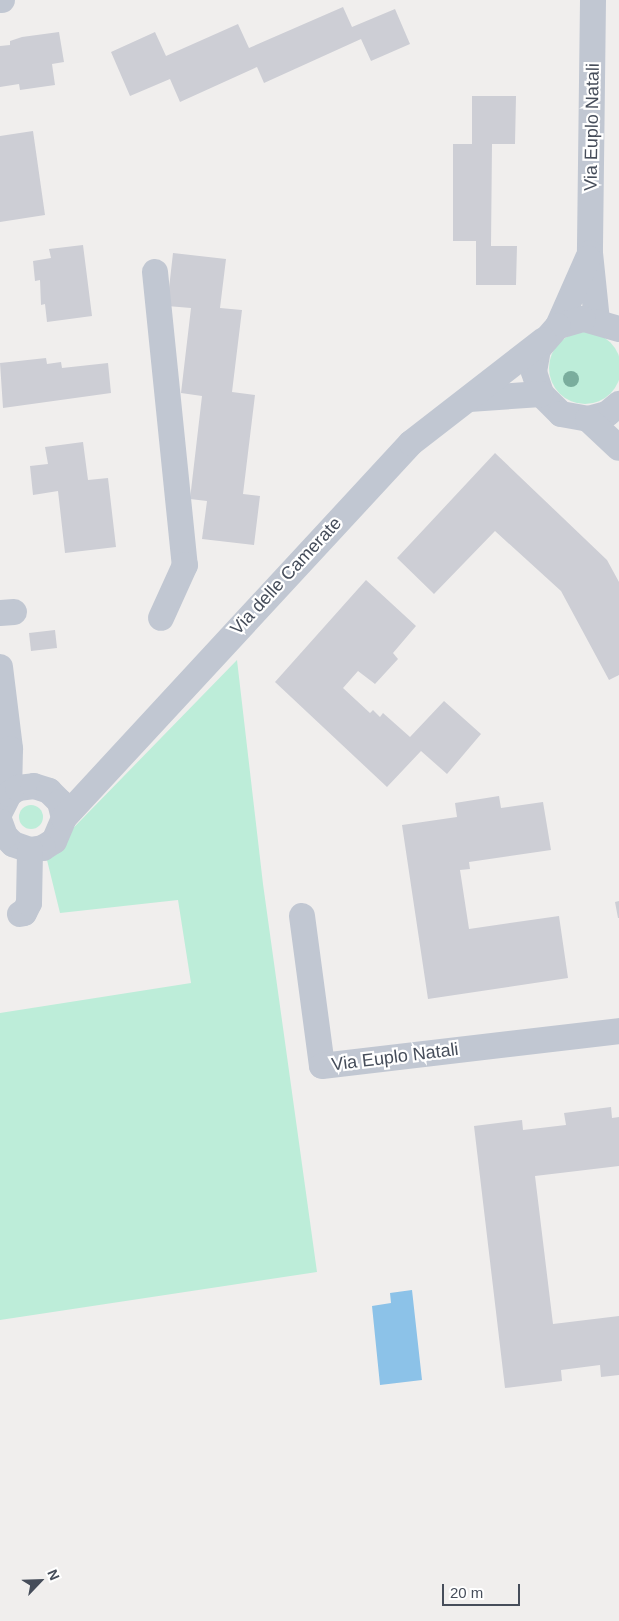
<!DOCTYPE html>
<html>
<head>
<meta charset="utf-8">
<style>
  body { margin:0 }
  #map { position:relative; width:619px; height:1621px; overflow:hidden; background:#f0eeed; font-family:Helvetica,sans-serif }
  div>[style] { position:absolute }
  .green>* { inset:0; background:#bdedd9 }
  .round { border-radius:50% }
  .water>* { inset:0; background:#8cc2e8 }
  .building>* { inset:0; background:#cdced5 }
  .minor>* { height:26px; margin:-13px; padding:0 13px; transform-origin:13px; border-radius:13px; background:#c1c7d2 }
  .trees>* { width:16px; height:16px; margin:-8px; border-radius:50%; background:#7aad9d }
  span { translate:-50% -50%; white-space:nowrap; text-align:center; line-height:1.15; -webkit-text-stroke:4.5px #fff; paint-order:stroke }
  .street-label { font-size:18px; color:#464d5a }
  .north { position:absolute; left:15px; top:1556px; width:50px; height:50px; -webkit-text-stroke:4px #fff; paint-order:stroke; rotate:66deg; font-size:14px; font-weight:700; line-height:20px; text-align:center; color:#464d5a }
  .north::after { content:''; display:block; margin:auto; width:18px; height:22px; background:#464d5a; clip-path:polygon(50% 0,100% 100%,50% 72%,0 100%) }
  .scale { position:absolute; left:442px; top:1584px; width:78px; height:22px; box-sizing:border-box; border:2px solid #464d5a; border-top:0; padding-left:6px; font-size:15px; line-height:18px; white-space:nowrap; color:#464d5a; -webkit-text-stroke:4px #fff; paint-order:stroke }
</style>
</head>
<body>
<div id="map">
  <div class="green">
    <div class="round" style="left:549px;top:332px;width:72px;height:72px"></div>
    <div style="clip-path:polygon(237px 660px,263px 884px,317px 1272px,0 1320px,0 1013px,191px 983px,178px 900px,60px 913px,46px 856px)"></div>
    <div class="round" style="left:19px;top:805px;width:24px;height:24px"></div>
  </div>
  <div class="water">
    <div style="clip-path:polygon(412px 1290px,422px 1380px,380px 1385px,372px 1306px,391px 1303px,390px 1293px)"></div>
  </div>
  <div class="building">
    <div style="clip-path:polygon(343px 7px,352px 27px,395px 9px,410px 44px,371px 61px,361px 39px,264px 83px,257px 67px,180px 102px,170px 79px,130px 96px,111px 52px,155px 32px,166px 56px,238px 24px,249px 48px)"></div>
    <div style="clip-path:polygon(59px 32px,64px 62px,52px 64px,55px 85px,20px 90px,19px 84px,0 87px,0 46px,10px 45px,10px 41px,22px 37px)"></div>
    <div style="clip-path:polygon(472px 96px,516px 96px,515px 144px,492px 144px,491px 246px,517px 246px,516px 285px,476px 285px,476px 241px,453px 241px,453px 144px,472px 144px)"></div>
    <div style="clip-path:polygon(33px 131px,45px 215px,0 222px,0 136px)"></div>
    <div style="clip-path:polygon(83px 245px,92px 316px,47px 322px,45px 304px,41px 305px,40px 280px,35px 281px,33px 261px,51px 258px,49px 249px)"></div>
    <div style="clip-path:polygon(173px 253px,226px 259px,220px 308px,242px 310px,232px 392px,255px 395px,243px 494px,260px 496px,254px 545px,202px 539px,207px 501px,190px 499px,202px 396px,181px 393px,191px 308px,167px 306px)"></div>
    <div style="clip-path:polygon(46px 358px,47px 364px,61px 362px,62px 368px,108px 363px,111px 393px,3px 408px,0 363px)"></div>
    <div style="clip-path:polygon(83px 442px,88px 480px,108px 478px,116px 547px,65px 553px,58px 491px,33px 495px,30px 466px,48px 464px,45px 447px)"></div>
    <div style="clip-path:polygon(495px 453px,607px 560px,619px 582px,619px 675px,609px 680px,561px 591px,495px 531px,434px 594px,397px 558px)"></div>
    <div style="clip-path:polygon(366px 580px,416px 626px,393px 653px,398px 659px,375px 684px,358px 671px,343px 688px,370px 713px,373px 710px,380px 717px,383px 713px,410px 737px,444px 701px,481px 734px,447px 774px,421px 751px,387px 787px,275px 682px)"></div>
    <div style="clip-path:polygon(55px 630px,57px 648px,31px 651px,29px 633px)"></div>
    <div style="clip-path:polygon(499px 796px,501px 808px,543px 802px,551px 850px,469px 862px,470px 869px,460px 870px,469px 929px,559px 916px,568px 978px,428px 999px,402px 825px,457px 817px,455px 803px)"></div>
    <div style="clip-path:polygon(619px 901px,619px 918px,618px 918px,615px 902px)"></div>
    <div style="clip-path:polygon(611px 1107px,612px 1118px,619px 1117px,619px 1166px,535px 1176px,553px 1324px,619px 1316px,619px 1375px,601px 1377px,600px 1365px,561px 1370px,562px 1381px,505px 1388px,474px 1126px,522px 1120px,523px 1130px,566px 1125px,564px 1113px)"></div>
  </div>
  <div class="minor">
    <div style="left:0;top:0;width:2px"></div>
    <div style="left:593px;top:0;width:253px;rotate:90.7deg"></div>
    <div style="left:590px;top:253px;width:68px;rotate:84.1deg"></div>
    <div style="left:155px;top:272px;width:295px;rotate:84.2deg"></div>
    <div style="left:185px;top:565px;width:58px;rotate:114.4deg"></div>
    <div style="left:558px;top:326px;width:74px;rotate:-66.2deg"></div>
    <div style="left:619px;top:329px;width:37px;rotate:-164deg"></div>
    <div style="left:583px;top:319px;width:26px;rotate:164deg"></div>
    <div style="left:558px;top:326px;width:30px;rotate:131deg"></div>
    <div style="left:538px;top:349px;width:23px;rotate:100deg"></div>
    <div style="left:534px;top:372px;width:23px;rotate:72deg"></div>
    <div style="left:541px;top:394px;width:28px;rotate:45deg"></div>
    <div style="left:561px;top:414px;width:27px;rotate:10deg"></div>
    <div style="left:588px;top:419px;width:20px;rotate:-15deg"></div>
    <div style="left:607px;top:414px;width:16px;rotate:-40deg"></div>
    <div style="left:469px;top:399px;width:72px;rotate:-4deg"></div>
    <div style="left:588px;top:419px;width:42px;rotate:43.1deg"></div>
    <div style="left:0;top:613px;width:14px;rotate:-4deg"></div>
    <div style="left:0;top:667px;width:83px;rotate:83deg"></div>
    <div style="left:10px;top:749px;width:45px;rotate:91.3deg"></div>
    <div style="left:0;top:812px;width:20px;rotate:-63deg"></div>
    <div style="left:9px;top:794px;width:11px;rotate:-34deg"></div>
    <div style="left:18px;top:788px;width:16px;rotate:-7deg"></div>
    <div style="left:34px;top:786px;width:16px;rotate:18deg"></div>
    <div style="left:49px;top:791px;width:16px;rotate:45deg"></div>
    <div style="left:60px;top:802px;width:16px;rotate:76deg"></div>
    <div style="left:64px;top:818px;width:25px;rotate:113deg"></div>
    <div style="left:54px;top:841px;width:13px;rotate:148deg"></div>
    <div style="left:43px;top:848px;width:13px;rotate:171deg"></div>
    <div style="left:30px;top:850px;width:18px;rotate:-161deg"></div>
    <div style="left:13px;top:844px;width:11px;rotate:-135deg"></div>
    <div style="left:5px;top:836px;width:15px;rotate:-110deg"></div>
    <div style="left:64px;top:818px;width:511px;rotate:-47.22deg"></div>
    <div style="left:411px;top:443px;width:168px;rotate:-37.8deg"></div>
    <div style="left:20px;top:914px;width:4px;rotate:-14deg"></div>
    <div style="left:24px;top:913px;width:11px;rotate:-63deg"></div>
    <div style="left:29px;top:903px;width:53px;rotate:-88.9deg"></div>
    <div style="left:302px;top:916px;width:151px;rotate:82.4deg"></div>
    <div style="left:322px;top:1066px;width:299px;rotate:-6.7deg"></div>
  </div>
  <div class="trees">
    <div style="left:571px;top:379px"></div>
  </div>
  <div class="street-label">
    <span style="left:592px;top:127px;rotate:-89deg">Via Euplo Natali</span>
    <span style="left:286px;top:576px;rotate:-47deg">Via delle Camerate</span>
    <span style="left:395px;top:1057px;rotate:-7deg">Via Euplo Natali</span>
  </div>
  <div class="north">N</div>
  <div class="scale">20 m</div>
</div>
</body>
</html>
